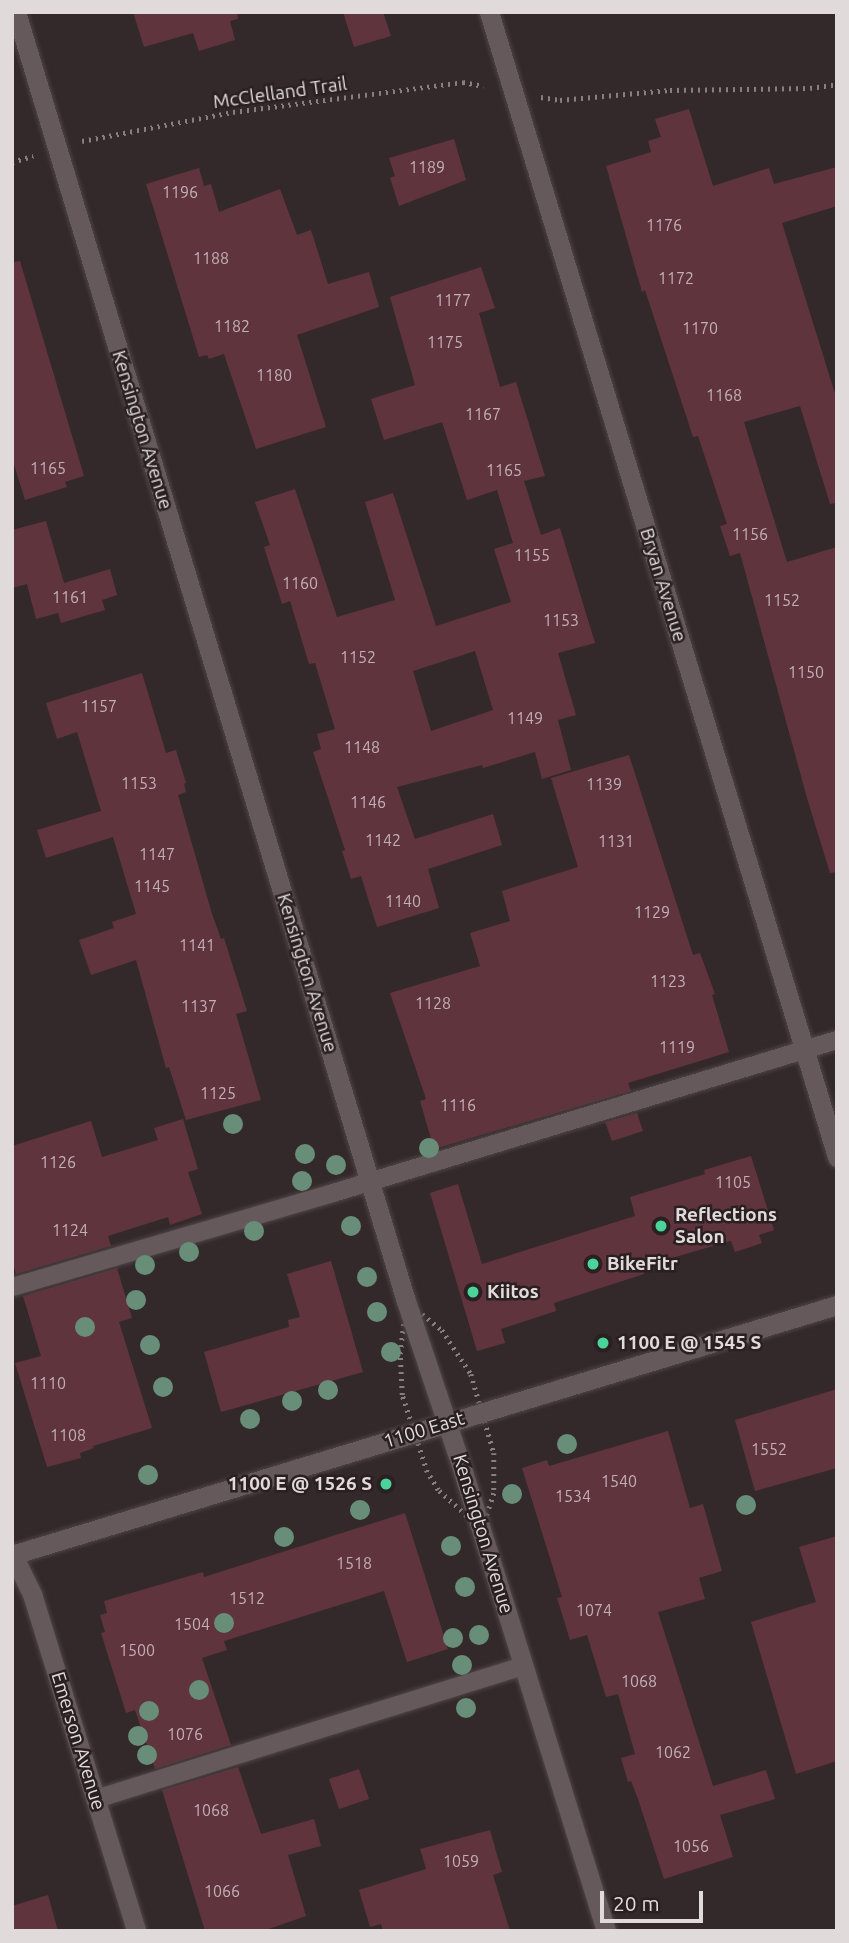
<!DOCTYPE html>
<html>
<head>
<meta charset="utf-8">
<style>
  body { margin:0 }
  #map { position:relative; width:849px; height:1943px; overflow:hidden; background:#34292a; font-family:Ubuntu,sans-serif }
  div>[style] { position:absolute }
  .building>* { inset:0; background:#60343d }
  .path>* { height:4.5px; margin-top:-2.25px; transform-origin:0; background:repeating-linear-gradient(90deg,#887f80 0 2px,transparent 0 7px) }
  .roads { filter:drop-shadow(0 0 2px #4e4547) drop-shadow(0 0 2px #4e4547) }
  .service>* { height:18px; margin:-9px; padding:0 9px; transform-origin:9px; border-radius:9px; background:#65595b }
  .minor>* { height:19px; margin:-9.5px; padding:0 9.5px; transform-origin:9.5px; border-radius:9.5px; background:#65595b }
  .tertiary>* { height:19px; margin:-9.5px; padding:0 9.5px; transform-origin:9.5px; border-radius:9.5px; background:#65595b }
  .trees>* { width:20px; height:20px; margin:-10px; border-radius:50%; background:#688e79 }
  .dots>* { width:19px; height:19px; translate:-50% -50%; box-sizing:border-box; border:4px solid #2a1f21; border-radius:50% }
  span { translate:-50% -50%; white-space:nowrap; text-align:center; line-height:1.15; -webkit-text-stroke:5px #2a1f21; paint-order:stroke }
  .number-label { font-size:16px; color:#c1b0b4 }
  .number-label span { -webkit-text-stroke-width:0 }
  .street-label { font-size:19px; color:#e1dadb }
  .poi-label { font-size:19px; color:#e1dadb; font-weight:700 }
  .left { translate:0 -50%; text-align:left }
  .right { translate:-100% -50%; text-align:right }
  .frame { position:absolute; inset:0; border:14px solid #e1dadb; pointer-events:none }
  .scale { position:absolute; left:600px; top:1891px; width:103px; height:32px; box-sizing:border-box; border:4px solid #e1dadb; border-top:0; padding-left:9px; font-size:21px; line-height:24px; white-space:nowrap; color:#e1dadb; -webkit-text-stroke:5px #2a1f21; paint-order:stroke }
</style>
</head>
<body>
<div id="map">
  <div class="building">
    <div style="clip-path:polygon(133px 12px,237px 12px,238px 19px,230px 21px,235px 40px,199px 51px,193px 33px,144px 47px)"></div>
    <div style="clip-path:polygon(343px 12px,383px 12px,391px 36px,354px 47px)"></div>
    <div style="clip-path:polygon(689px 109px,713px 186px,769px 168px,774px 184px,837px 167px,837px 206px,782px 223px,837px 400px,837px 503px,830px 504px,800px 406px,744px 422px,787px 562px,837px 547px,837px 872px,830px 873px,807px 798px,740px 553px,730px 556px,720px 526px,727px 524px,698px 436px,693px 437px,645px 290px,642px 292px,606px 166px,651px 152px,648px 141px,661px 137px,655px 119px)"></div>
    <div style="clip-path:polygon(454px 139px,466px 180px,399px 206px,390px 178px,395px 176px,389px 158px)"></div>
    <div style="clip-path:polygon(199px 168px,204px 186px,211px 184px,219px 212px,280px 189px,297px 235px,311px 230px,328px 284px,369px 272px,379px 307px,297px 335px,326px 427px,256px 449px,224px 354px,209px 359px,207px 355px,199px 357px,146px 184px)"></div>
    <div style="clip-path:polygon(20px 261px,84px 476px,65px 482px,67px 487px,25px 500px,12px 458px,12px 262px)"></div>
    <div style="clip-path:polygon(evenodd,481px 267px,495px 308px,479px 313px,500px 387px,516px 382px,545px 476px,524px 481px,541px 535px,560px 528px,595px 643px,558px 653px,576px 715px,558px 720px,571px 770px,542px 779px,535px 752px,483px 768px,482px 765px,397px 787px,415px 839px,493px 814px,502px 845px,428px 869px,439px 908px,377px 927px,361px 876px,351px 879px,342px 851px,345px 850px,313px 752px,321px 749px,317px 734px,335px 729px,315px 663px,309px 664px,290px 601px,282px 604px,264px 547px,270px 545px,255px 502px,295px 489px,337px 617px,395px 600px,365px 502px,393px 493px,436px 626px,511px 602px,494px 549px,513px 543px,497px 490px,467px 500px,442px 422px,384px 440px,371px 399px,415px 385px,390px 297px,481px 267px,475px 651px,493px 710px,431px 731px,413px 671px,475px 651px)"></div>
    <div style="clip-path:polygon(46px 521px,64px 583px,110px 569px,117px 595px,102px 600px,105px 610px,61px 623px,58px 613px,36px 619px,27px 584px,12px 588px,12px 530px)"></div>
    <div style="clip-path:polygon(142px 673px,166px 753px,176px 750px,186px 783px,184px 784px,186px 792px,178px 795px,212px 914px,221px 939px,224px 938px,247px 1011px,236px 1014px,261px 1100px,186px 1120px,169px 1067px,166px 1068px,136px 960px,91px 975px,79px 940px,114px 928px,112px 922px,136px 914px,113px 837px,46px 858px,37px 830px,101px 811px,77px 732px,57px 739px,46px 703px)"></div>
    <div style="clip-path:polygon(629px 755px,693px 955px,700px 953px,715px 994px,712px 995px,729px 1052px,628px 1083px,631px 1091px,434px 1149px,420px 1101px,426px 1099px,390px 993px,480px 966px,470px 933px,510px 921px,502px 891px,578px 867px,551px 778px)"></div>
    <div style="clip-path:polygon(637px 1113px,643px 1131px,612px 1141px,605px 1122px)"></div>
    <div style="clip-path:polygon(183px 1119px,198px 1169px,188px 1172px,202px 1214px,170px 1225px,168px 1217px,108px 1236px,111px 1246px,16px 1274px,12px 1261px,12px 1146px,91px 1121px,102px 1157px,158px 1140px,154px 1128px)"></div>
    <div style="clip-path:polygon(751px 1156px,774px 1230px,759px 1235px,762px 1243px,735px 1252px,731px 1241px,726px 1242px,642px 1267px,644px 1274px,554px 1303px,556px 1311px,501px 1329px,505px 1343px,477px 1351px,430px 1193px,458px 1184px,482px 1264px,635px 1216px,630px 1197px,705px 1174px,704px 1170px)"></div>
    <div style="clip-path:polygon(331px 1261px,363px 1372px,221px 1412px,204px 1352px,289px 1327px,288px 1320px,300px 1317px,287px 1274px)"></div>
    <div style="clip-path:polygon(117px 1268px,132px 1318px,119px 1322px,152px 1428px,93px 1446px,94px 1448px,80px 1453px,81px 1458px,47px 1467px,15px 1363px,41px 1356px,23px 1296px)"></div>
    <div style="clip-path:polygon(837px 1389px,837px 1468px,755px 1491px,735px 1420px)"></div>
    <div style="clip-path:polygon(668px 1431px,690px 1508px,703px 1504px,722px 1571px,699px 1578px,705px 1599px,658px 1612px,713px 1786px,766px 1770px,775px 1799px,720px 1815px,733px 1857px,664px 1879px,638px 1799px,631px 1781px,628px 1782px,621px 1758px,635px 1754px,618px 1694px,606px 1697px,587px 1635px,570px 1640px,557px 1598px,562px 1597px,522px 1468px,547px 1460px,549px 1466px)"></div>
    <div style="clip-path:polygon(405px 1513px,448px 1649px,407px 1662px,384px 1591px,224px 1641px,227px 1650px,202px 1658px,231px 1745px,155px 1769px,135px 1710px,126px 1713px,101px 1633px,105px 1632px,100px 1615px,107px 1613px,104px 1601px,203px 1572px,204px 1577px)"></div>
    <div style="clip-path:polygon(837px 1536px,837px 1761px,796px 1774px,751px 1622px,816px 1602px,799px 1547px)"></div>
    <div style="clip-path:polygon(238px 1767px,261px 1834px,314px 1819px,321px 1846px,288px 1855px,306px 1916px,263px 1931px,205px 1931px,162px 1790px)"></div>
    <div style="clip-path:polygon(359px 1769px,369px 1799px,339px 1809px,329px 1779px)"></div>
    <div style="clip-path:polygon(490px 1830px,502px 1872px,493px 1875px,510px 1931px,383px 1931px,381px 1924px,370px 1927px,359px 1890px,426px 1869px,420px 1849px)"></div>
    <div style="clip-path:polygon(48px 1895px,58px 1931px,12px 1931px,12px 1906px)"></div>
  </div>
  <div class="path">
    <div style="left:541px;top:97px;width:19px;rotate:9deg"></div>
    <div style="left:560px;top:100px;width:110px;rotate:-5.2deg"></div>
    <div style="left:670px;top:90px;width:140px;rotate:-0.8deg"></div>
    <div style="left:810px;top:88px;width:27px;rotate:-8deg"></div>
    <div style="left:82px;top:141px;width:154px;rotate:-10.9deg"></div>
    <div style="left:233px;top:112px;width:232px;rotate:-7.4deg"></div>
    <div style="left:463px;top:82px;width:21px;rotate:11deg"></div>
    <div style="left:12px;top:162px;width:22px;rotate:-16deg"></div>
    <div style="left:406px;top:1301px;width:46px;rotate:38.9deg"></div>
    <div style="left:442px;top:1330px;width:53px;rotate:56.6deg"></div>
    <div style="left:471px;top:1374px;width:82px;rotate:73.8deg"></div>
    <div style="left:494px;top:1453px;width:40px;rotate:90deg"></div>
    <div style="left:494px;top:1493px;width:39px;rotate:108deg"></div>
    <div style="left:482px;top:1530px;width:59px;rotate:-137.7deg"></div>
    <div style="left:438px;top:1490px;width:21px;rotate:-121deg"></div>
    <div style="left:427px;top:1472px;width:81px;rotate:-108deg"></div>
    <div style="left:402px;top:1395px;width:41px;rotate:-92.8deg"></div>
    <div style="left:400px;top:1354px;width:53px;rotate:-83.5deg"></div>
  </div>
  <div class="roads">
    <div class="service">
      <div style="left:12px;top:1287px;width:334px;rotate:-16.3deg"></div>
      <div style="left:333px;top:1193px;width:527px;rotate:-16.89deg"></div>
      <div style="left:96px;top:1799px;width:448px;rotate:-17.3deg"></div>
    </div>
    <div class="minor">
      <div style="left:16px;top:12px;width:1347px;rotate:73.17deg"></div>
      <div style="left:406px;top:1301px;width:170px;rotate:71.5deg"></div>
      <div style="left:460px;top:1462px;width:491px;rotate:72.7deg"></div>
      <div style="left:489px;top:12px;width:1197px;rotate:73.09deg"></div>
      <div style="left:12px;top:1553px;width:46px;rotate:64deg"></div>
      <div style="left:32px;top:1594px;width:353px;rotate:72.8deg"></div>
    </div>
    <div class="tertiary">
      <div style="left:12px;top:1555px;width:862px;rotate:-16.86deg"></div>
    </div>
  </div>
  <div class="trees">
    <div style="left:233px;top:1124px"></div>
    <div style="left:429px;top:1148px"></div>
    <div style="left:305px;top:1154px"></div>
    <div style="left:336px;top:1165px"></div>
    <div style="left:302px;top:1181px"></div>
    <div style="left:351px;top:1226px"></div>
    <div style="left:254px;top:1231px"></div>
    <div style="left:189px;top:1252px"></div>
    <div style="left:145px;top:1265px"></div>
    <div style="left:367px;top:1277px"></div>
    <div style="left:136px;top:1300px"></div>
    <div style="left:377px;top:1312px"></div>
    <div style="left:85px;top:1327px"></div>
    <div style="left:150px;top:1345px"></div>
    <div style="left:391px;top:1352px"></div>
    <div style="left:163px;top:1387px"></div>
    <div style="left:328px;top:1390px"></div>
    <div style="left:292px;top:1401px"></div>
    <div style="left:250px;top:1419px"></div>
    <div style="left:567px;top:1444px"></div>
    <div style="left:148px;top:1475px"></div>
    <div style="left:512px;top:1494px"></div>
    <div style="left:746px;top:1505px"></div>
    <div style="left:360px;top:1510px"></div>
    <div style="left:284px;top:1537px"></div>
    <div style="left:451px;top:1546px"></div>
    <div style="left:465px;top:1587px"></div>
    <div style="left:224px;top:1623px"></div>
    <div style="left:479px;top:1635px"></div>
    <div style="left:453px;top:1638px"></div>
    <div style="left:462px;top:1665px"></div>
    <div style="left:199px;top:1690px"></div>
    <div style="left:466px;top:1708px"></div>
    <div style="left:149px;top:1711px"></div>
    <div style="left:138px;top:1736px"></div>
    <div style="left:147px;top:1755px"></div>
  </div>
  <div class="dots">
    <div style="left:661px;top:1226px;background:#4ad49c"></div>
    <div style="left:593px;top:1264px;background:#4ad49c"></div>
    <div style="left:473px;top:1292px;background:#4ad49c"></div>
    <div style="left:603px;top:1343px;background:#4ad49c"></div>
    <div style="left:386px;top:1484px;background:#4ad49c"></div>
  </div>
  <div class="number-label">
    <span style="left:427px;top:167px">1189</span>
    <span style="left:180px;top:192px">1196</span>
    <span style="left:664px;top:225px">1176</span>
    <span style="left:211px;top:258px">1188</span>
    <span style="left:676px;top:278px">1172</span>
    <span style="left:453px;top:300px">1177</span>
    <span style="left:232px;top:326px">1182</span>
    <span style="left:700px;top:328px">1170</span>
    <span style="left:445px;top:342px">1175</span>
    <span style="left:274px;top:375px">1180</span>
    <span style="left:724px;top:395px">1168</span>
    <span style="left:483px;top:414px">1167</span>
    <span style="left:48px;top:468px">1165</span>
    <span style="left:504px;top:470px">1165</span>
    <span style="left:750px;top:534px">1156</span>
    <span style="left:532px;top:555px">1155</span>
    <span style="left:300px;top:583px">1160</span>
    <span style="left:70px;top:597px">1161</span>
    <span style="left:782px;top:600px">1152</span>
    <span style="left:561px;top:620px">1153</span>
    <span style="left:358px;top:657px">1152</span>
    <span style="left:806px;top:672px">1150</span>
    <span style="left:99px;top:706px">1157</span>
    <span style="left:525px;top:718px">1149</span>
    <span style="left:362px;top:747px">1148</span>
    <span style="left:139px;top:783px">1153</span>
    <span style="left:604px;top:784px">1139</span>
    <span style="left:368px;top:802px">1146</span>
    <span style="left:383px;top:840px">1142</span>
    <span style="left:616px;top:841px">1131</span>
    <span style="left:157px;top:854px">1147</span>
    <span style="left:152px;top:886px">1145</span>
    <span style="left:403px;top:901px">1140</span>
    <span style="left:652px;top:912px">1129</span>
    <span style="left:197px;top:945px">1141</span>
    <span style="left:668px;top:981px">1123</span>
    <span style="left:433px;top:1003px">1128</span>
    <span style="left:199px;top:1006px">1137</span>
    <span style="left:677px;top:1047px">1119</span>
    <span style="left:218px;top:1093px">1125</span>
    <span style="left:458px;top:1105px">1116</span>
    <span style="left:58px;top:1162px">1126</span>
    <span style="left:733px;top:1182px">1105</span>
    <span style="left:70px;top:1230px">1124</span>
    <span style="left:48px;top:1383px">1110</span>
    <span style="left:68px;top:1435px">1108</span>
    <span style="left:769px;top:1449px">1552</span>
    <span style="left:619px;top:1481px">1540</span>
    <span style="left:573px;top:1496px">1534</span>
    <span style="left:354px;top:1563px">1518</span>
    <span style="left:247px;top:1598px">1512</span>
    <span style="left:594px;top:1610px">1074</span>
    <span style="left:192px;top:1624px">1504</span>
    <span style="left:137px;top:1650px">1500</span>
    <span style="left:639px;top:1681px">1068</span>
    <span style="left:185px;top:1734px">1076</span>
    <span style="left:673px;top:1752px">1062</span>
    <span style="left:211px;top:1810px">1068</span>
    <span style="left:691px;top:1846px">1056</span>
    <span style="left:461px;top:1861px">1059</span>
    <span style="left:222px;top:1891px">1066</span>
  </div>
  <div class="street-label">
    <span style="left:280px;top:93px;rotate:-8deg">McClelland Trail</span>
    <span style="left:142px;top:430px;rotate:73deg">Kensington Avenue</span>
    <span style="left:663px;top:585px;rotate:73deg">Bryan Avenue</span>
    <span style="left:307px;top:973px;rotate:73deg">Kensington Avenue</span>
    <span style="left:424px;top:1430px;rotate:-17deg">1100 East</span>
    <span style="left:483px;top:1534px;rotate:73deg">Kensington Avenue</span>
    <span style="left:78px;top:1741px;rotate:73deg">Emerson Avenue</span>
  </div>
  <div class="poi-label">
    <span class="left" style="left:675px;top:1226px">Reflections<br>Salon</span>
    <span class="left" style="left:607px;top:1264px">BikeFitr</span>
    <span class="left" style="left:487px;top:1292px">Kiitos</span>
    <span class="left" style="left:617px;top:1343px">1100 E @ 1545 S</span>
    <span class="right" style="left:372px;top:1484px">1100 E @ 1526 S</span>
  </div>
  <div class="frame"></div>
  <div class="scale">20 m</div>
</div>
</body>
</html>
